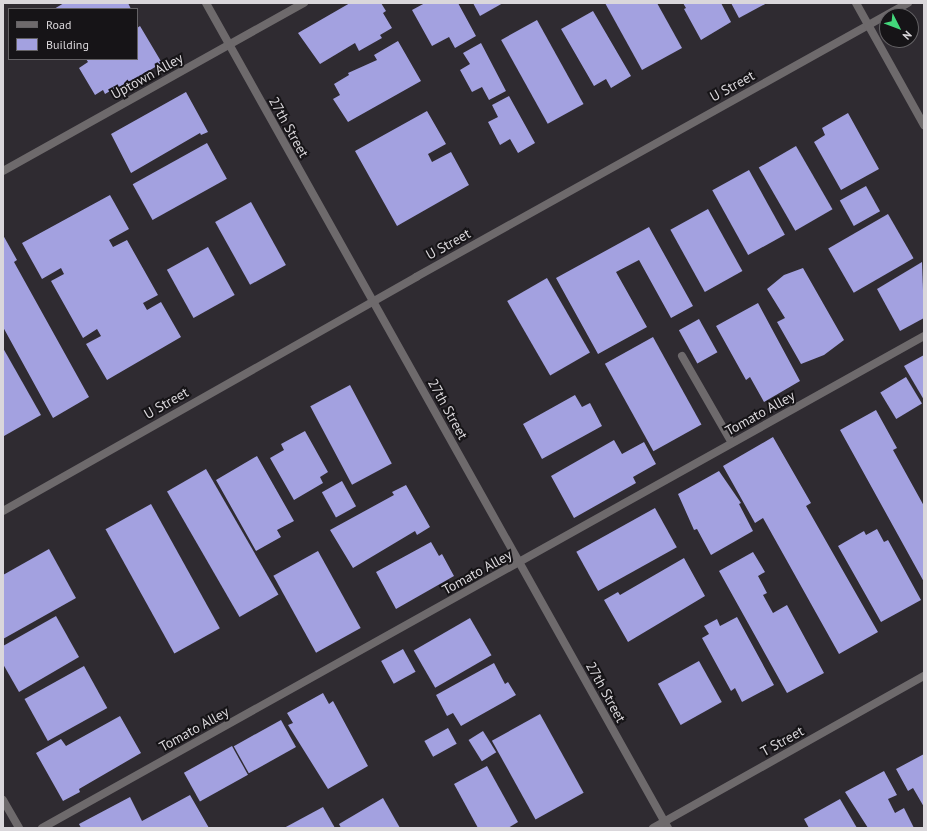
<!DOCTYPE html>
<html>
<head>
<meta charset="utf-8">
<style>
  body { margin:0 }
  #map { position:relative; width:927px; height:831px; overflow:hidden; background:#2f2b31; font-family:"PT Sans",sans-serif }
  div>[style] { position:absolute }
  .building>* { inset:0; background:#a3a1e0; transform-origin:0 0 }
  .service>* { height:8px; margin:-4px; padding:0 4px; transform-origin:4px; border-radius:4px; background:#6e6a6c }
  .minor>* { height:8px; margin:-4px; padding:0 4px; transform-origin:4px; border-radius:4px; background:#6e6a6c }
  .tertiary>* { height:8px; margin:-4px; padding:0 4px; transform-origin:4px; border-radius:4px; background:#6e6a6c }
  span { translate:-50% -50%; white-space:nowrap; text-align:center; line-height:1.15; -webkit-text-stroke:4px #161417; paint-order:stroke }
  .street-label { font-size:14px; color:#dad7db }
  .frame { position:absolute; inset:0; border:4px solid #dad7db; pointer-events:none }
  .legend { position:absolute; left:8px; top:8px; width:130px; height:52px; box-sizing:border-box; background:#161417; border:1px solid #646265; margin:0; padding:5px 7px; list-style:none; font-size:12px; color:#dad7db }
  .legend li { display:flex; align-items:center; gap:8px; height:20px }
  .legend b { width:20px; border:1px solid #646265 }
  .north { position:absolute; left:879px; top:8px; width:40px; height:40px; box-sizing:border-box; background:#161417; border:1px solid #646265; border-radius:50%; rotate:132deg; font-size:11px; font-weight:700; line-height:16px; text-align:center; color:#dad7db }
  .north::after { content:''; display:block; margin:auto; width:14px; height:18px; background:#43d77b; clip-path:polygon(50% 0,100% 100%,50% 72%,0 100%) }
</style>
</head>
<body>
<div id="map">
  <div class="building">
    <div style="clip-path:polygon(64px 3px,128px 3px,131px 9px,54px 9px)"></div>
    <div style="clip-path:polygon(350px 3px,381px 3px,386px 11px,383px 13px,392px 28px,380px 35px,382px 38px,359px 51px,355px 43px,320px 64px,298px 33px)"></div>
    <div style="clip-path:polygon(425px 3px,458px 3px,476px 36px,455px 48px,449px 37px,432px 46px,412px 10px)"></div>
    <div style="clip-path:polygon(473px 3px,503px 3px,480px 16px)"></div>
    <div style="clip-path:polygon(605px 3px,657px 3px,682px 48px,642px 70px)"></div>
    <div style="clip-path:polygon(683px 3px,721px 3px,731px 22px,701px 40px,684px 9px,686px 8px)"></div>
    <div style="clip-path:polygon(731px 3px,767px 3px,739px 18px)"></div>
    <div style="clip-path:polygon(593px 11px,631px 76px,611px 88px,606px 79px,594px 86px,561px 29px)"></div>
    <div style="left:537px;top:20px;width:96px;height:41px;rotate:61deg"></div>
    <div style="clip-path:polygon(140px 26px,162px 63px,118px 89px,117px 87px,105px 94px,103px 90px,95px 95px,79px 68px,88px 62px,86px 59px,137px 59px,137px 28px)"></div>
    <div style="clip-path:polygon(398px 41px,421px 81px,348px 122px,333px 99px,340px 95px,334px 84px,349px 75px,348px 73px,377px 60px,374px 55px)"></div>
    <div style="clip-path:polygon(481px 43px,506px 91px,489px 100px,482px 87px,472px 92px,460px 70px,470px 64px,463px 53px)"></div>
    <div style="clip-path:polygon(186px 92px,208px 132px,201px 135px,200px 133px,131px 173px,111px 134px)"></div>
    <div style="clip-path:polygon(509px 96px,535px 143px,518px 153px,510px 139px,500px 145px,488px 122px,498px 117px,492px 105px)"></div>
    <div style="clip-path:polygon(427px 111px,446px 144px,428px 154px,432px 162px,451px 152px,469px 185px,397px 226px,355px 151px)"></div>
    <div style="clip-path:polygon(848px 113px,879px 169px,841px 190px,814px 142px,825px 135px,822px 128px)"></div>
    <div style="left:207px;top:143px;width:41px;height:85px;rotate:61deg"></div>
    <div style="left:796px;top:146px;width:73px;height:43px;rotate:60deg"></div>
    <div style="left:749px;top:170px;width:74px;height:42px;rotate:61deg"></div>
    <div style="left:866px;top:186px;width:29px;height:30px;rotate:61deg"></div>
    <div style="clip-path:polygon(110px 195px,129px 229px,109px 240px,113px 247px,127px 240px,158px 295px,143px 303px,147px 310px,161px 302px,181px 337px,107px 380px,86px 344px,101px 336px,97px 329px,83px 338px,51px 281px,64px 274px,61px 268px,42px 279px,22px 243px)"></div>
    <div style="left:251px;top:202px;width:72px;height:41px;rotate:61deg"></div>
    <div style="left:708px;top:209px;width:71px;height:43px;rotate:61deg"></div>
    <div style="left:888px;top:214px;width:51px;height:69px;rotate:60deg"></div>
    <div style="clip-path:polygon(649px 227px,693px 306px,671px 318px,639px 260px,616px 272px,647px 327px,598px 354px,556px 278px)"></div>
    <div style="clip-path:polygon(3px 235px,17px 260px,14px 262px,89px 397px,53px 418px,3px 327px)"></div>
    <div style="left:208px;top:247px;width:55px;height:47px;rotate:61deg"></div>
    <div style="clip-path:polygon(922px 262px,924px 318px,900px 331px,877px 289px)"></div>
    <div style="clip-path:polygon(803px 268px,844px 340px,824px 355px,801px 364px,777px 322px,785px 318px,767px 289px,784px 275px)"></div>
    <div style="left:547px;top:278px;width:86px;height:46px;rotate:60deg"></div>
    <div style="clip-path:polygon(758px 303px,800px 381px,764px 402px,750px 377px,746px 380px,716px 326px)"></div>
    <div style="left:699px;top:319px;width:38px;height:23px;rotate:61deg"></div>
    <div style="left:653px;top:337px;width:100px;height:55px;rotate:61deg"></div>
    <div style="clip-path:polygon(3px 348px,41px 415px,4px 436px,3px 434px)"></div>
    <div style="clip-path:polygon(924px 355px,924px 400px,904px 366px)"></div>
    <div style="left:906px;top:377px;width:31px;height:30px;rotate:59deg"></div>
    <div style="left:350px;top:385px;width:89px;height:45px;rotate:62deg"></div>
    <div style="clip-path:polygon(575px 395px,582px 407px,590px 403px,602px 426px,542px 459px,523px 424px)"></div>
    <div style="clip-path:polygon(876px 410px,897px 448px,893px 450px,924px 506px,924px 582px,840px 430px)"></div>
    <div style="clip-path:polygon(305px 431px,328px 472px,320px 477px,323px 483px,294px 500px,270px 458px,284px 450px,281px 444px)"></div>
    <div style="clip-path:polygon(773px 437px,811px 503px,806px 506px,878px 632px,839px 654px,763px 518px,755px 523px,723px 466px)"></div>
    <div style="clip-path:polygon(614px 440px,622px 454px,644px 442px,656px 464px,633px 477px,636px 483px,574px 518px,551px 476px)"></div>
    <div style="clip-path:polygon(257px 456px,294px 521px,277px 530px,281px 537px,256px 551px,216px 480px)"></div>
    <div style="left:206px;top:469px;width:145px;height:45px;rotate:60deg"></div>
    <div style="clip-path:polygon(719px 471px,741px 503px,739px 504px,753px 531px,711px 555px,697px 529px,694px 530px,678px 494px)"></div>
    <div style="left:342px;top:481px;width:29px;height:23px;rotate:61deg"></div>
    <div style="clip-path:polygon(406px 485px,430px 527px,417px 535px,415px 531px,353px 568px,330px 530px,394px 495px,392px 492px)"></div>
    <div style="left:151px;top:504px;width:142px;height:52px;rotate:61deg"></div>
    <div style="left:655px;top:508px;width:45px;height:90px;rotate:61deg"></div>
    <div style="clip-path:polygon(877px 529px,884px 542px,888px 540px,921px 600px,881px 622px,838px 546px,864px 531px,866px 535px)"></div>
    <div style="clip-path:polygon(431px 542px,439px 556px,442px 554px,454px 576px,396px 609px,376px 572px)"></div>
    <div style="clip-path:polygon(49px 549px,76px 598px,3px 639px,3px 575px)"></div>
    <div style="left:318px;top:551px;width:88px;height:51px;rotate:61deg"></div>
    <div style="clip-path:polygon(753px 552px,765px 572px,758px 576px,767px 593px,763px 595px,773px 613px,787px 605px,824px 673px,787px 693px,719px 571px)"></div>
    <div style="clip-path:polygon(684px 558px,705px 596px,628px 642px,604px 600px,618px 592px,620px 595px)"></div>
    <div style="clip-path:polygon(56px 616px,79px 657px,19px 692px,3px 664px,3px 646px)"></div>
    <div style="clip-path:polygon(737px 617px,774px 685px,742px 702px,735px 688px,731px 691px,702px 638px,709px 634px,704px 626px,717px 619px,720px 626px)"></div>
    <div style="left:470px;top:618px;width:43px;height:65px;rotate:60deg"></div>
    <div style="left:403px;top:649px;width:26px;height:25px;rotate:61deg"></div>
    <div style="left:699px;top:661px;width:47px;height:47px;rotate:61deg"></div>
    <div style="clip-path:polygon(494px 663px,505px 684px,508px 682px,516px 695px,461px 726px,453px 713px,447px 716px,436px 695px)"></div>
    <div style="left:84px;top:666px;width:48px;height:68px;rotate:61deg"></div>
    <div style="clip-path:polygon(323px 693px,329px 704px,333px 701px,368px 766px,328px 789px,288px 725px,293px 723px,287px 713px)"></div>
    <div style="left:540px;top:714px;width:90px;height:55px;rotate:61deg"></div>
    <div style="clip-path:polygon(120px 716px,141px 753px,79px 789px,80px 792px,63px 801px,36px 753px,61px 739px,66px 746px)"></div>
    <div style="left:281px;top:720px;width:31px;height:54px;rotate:61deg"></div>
    <div style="left:448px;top:728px;width:18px;height:27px;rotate:61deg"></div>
    <div style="left:483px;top:731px;width:25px;height:17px;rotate:58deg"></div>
    <div style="left:232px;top:746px;width:33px;height:55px;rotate:61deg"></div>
    <div style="clip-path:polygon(924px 754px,924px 807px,913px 788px,908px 791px,896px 769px)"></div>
    <div style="clip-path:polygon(487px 766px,518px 822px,508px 828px,478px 828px,454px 784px)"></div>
    <div style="clip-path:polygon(884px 771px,897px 795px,888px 799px,895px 813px,904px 808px,914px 828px,868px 828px,845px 792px)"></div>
    <div style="clip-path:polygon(190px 795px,209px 828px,81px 828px,79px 824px,130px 797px,142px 821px)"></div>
    <div style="clip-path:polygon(383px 798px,400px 828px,341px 828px,339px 824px)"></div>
    <div style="clip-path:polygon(840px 799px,857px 828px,809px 828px,804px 819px)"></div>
    <div style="clip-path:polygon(323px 807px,335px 828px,284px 828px)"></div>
  </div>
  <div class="service">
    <div style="left:3px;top:171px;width:345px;rotate:-29.2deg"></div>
    <div style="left:682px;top:356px;width:100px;rotate:60.1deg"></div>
    <div style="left:42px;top:828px;width:1010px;rotate:-29.15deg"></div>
  </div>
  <div class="minor">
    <div style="left:206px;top:3px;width:946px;rotate:60.75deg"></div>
    <div style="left:3px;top:511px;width:475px;rotate:-29.5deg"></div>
    <div style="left:416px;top:277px;width:563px;rotate:-29.11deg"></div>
    <div style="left:3px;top:800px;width:32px;rotate:60deg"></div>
  </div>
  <div class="tertiary">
    <div style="left:856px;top:3px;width:140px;rotate:60.9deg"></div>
    <div style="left:653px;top:828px;width:311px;rotate:-29.3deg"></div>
  </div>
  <div class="street-label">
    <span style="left:147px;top:76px;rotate:-29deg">Uptown Alley</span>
    <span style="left:732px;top:86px;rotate:-29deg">U Street</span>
    <span style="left:289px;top:127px;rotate:61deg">27th Street</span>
    <span style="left:448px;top:244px;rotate:-29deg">U Street</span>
    <span style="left:166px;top:403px;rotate:-30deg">U Street</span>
    <span style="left:448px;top:409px;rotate:61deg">27th Street</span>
    <span style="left:760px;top:413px;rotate:-29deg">Tomato Alley</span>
    <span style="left:477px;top:572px;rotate:-29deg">Tomato Alley</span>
    <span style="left:606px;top:692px;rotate:61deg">27th Street</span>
    <span style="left:194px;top:729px;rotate:-29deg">Tomato Alley</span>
    <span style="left:782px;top:741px;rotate:-29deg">T Street</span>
  </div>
  <div class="frame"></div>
  <ul class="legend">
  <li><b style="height:5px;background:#6e6a6c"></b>Road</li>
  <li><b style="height:11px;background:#a3a1e0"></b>Building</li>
  </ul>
  <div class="north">N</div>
</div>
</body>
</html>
